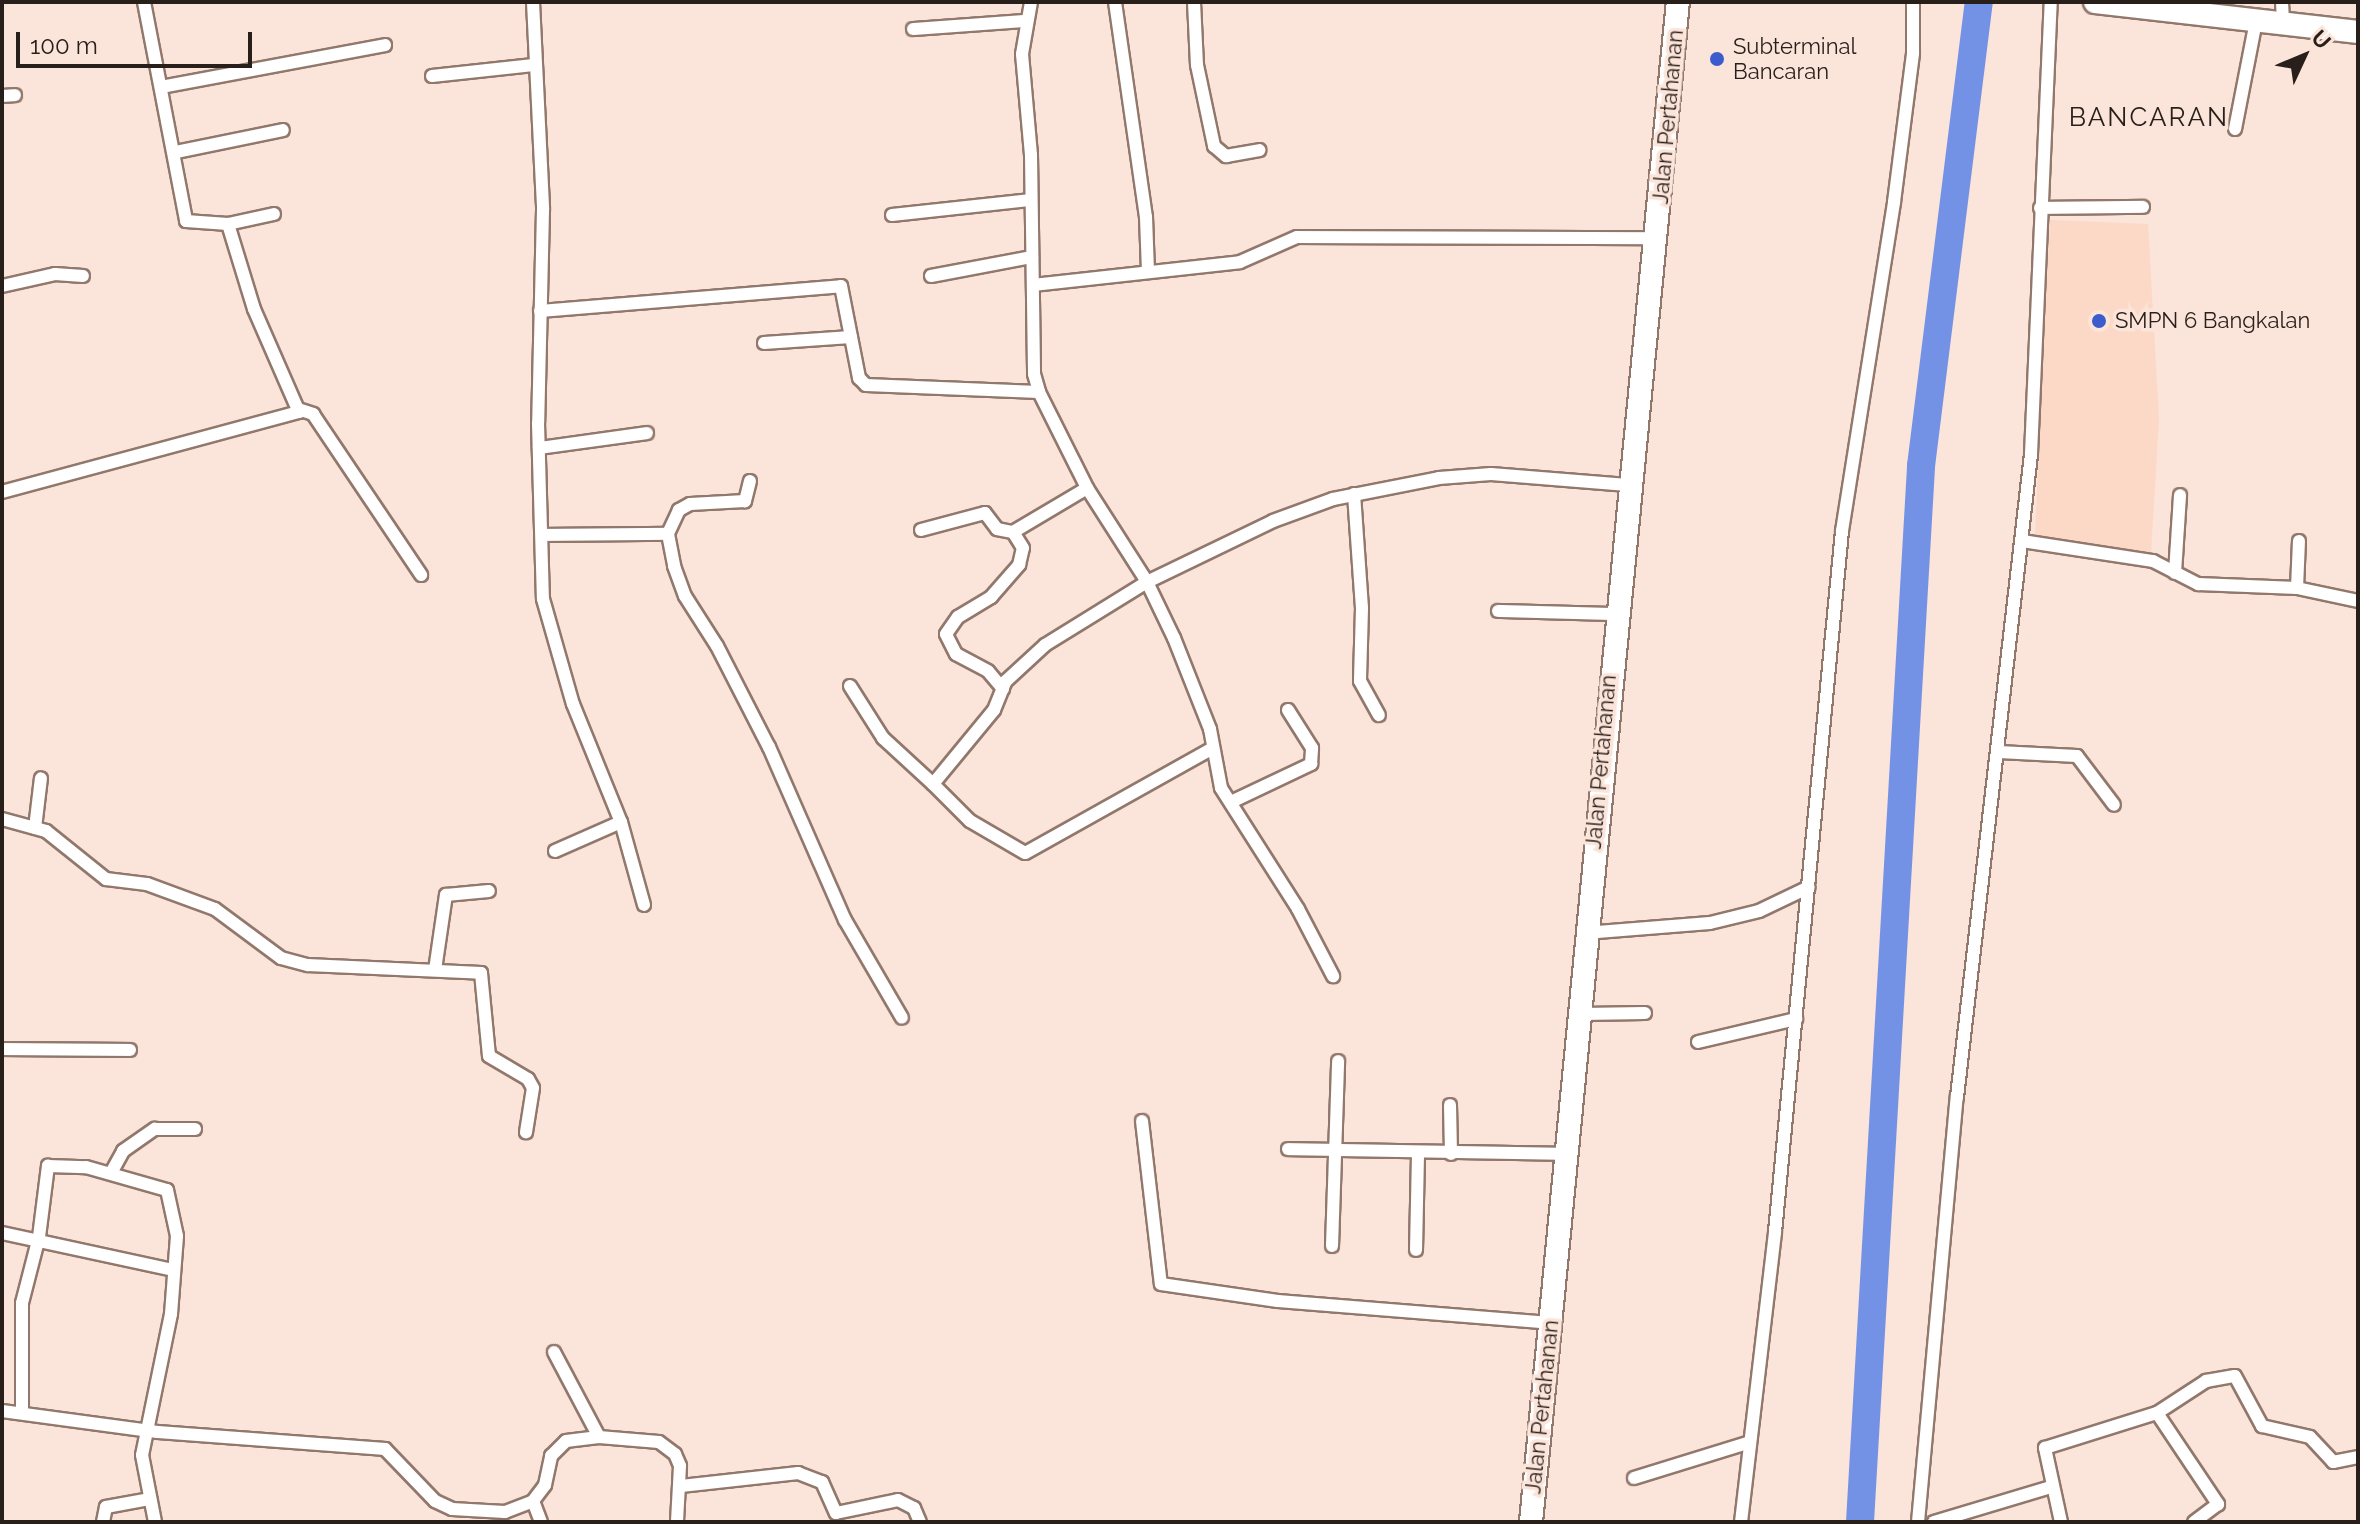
<!DOCTYPE html>
<html>
<head>
<meta charset="utf-8">
<style>
  body { margin:0 }
  #map { position:relative; width:2360px; height:1524px; overflow:hidden; background:#fbe4d9; font-family:Raleway,sans-serif }
  div>[style] { position:absolute }
  .built>* { inset:0; background:#fcd8c6 }
  .river>* { height:28px; margin:-14px; padding:0 14px; transform-origin:14px; border-radius:14px; background:#7492e5 }
  .roads { filter:drop-shadow(2px 0 #92786c) drop-shadow(-2px 0 #92786c) drop-shadow(0 2px #92786c) drop-shadow(0 -2px #92786c) }
  .minor>* { height:12px; margin:-6px; padding:0 6px; transform-origin:6px; border-radius:6px; background:#fff }
  .trunk>* { height:22px; margin:-11px; padding:0 11px; transform-origin:11px; border-radius:11px; background:#fff }
  .dots>* { width:22px; height:22px; translate:-50% -50%; box-sizing:border-box; border:4px solid #fbe4d9; border-radius:50% }
  span { translate:-50% -50%; white-space:nowrap; text-align:center; line-height:1.15; -webkit-text-stroke:7px #fbe4d9; paint-order:stroke }
  .poi-label { font-size:22px; color:#291f1a }
  .left { translate:0 -50%; text-align:left }
  .street-label { font-size:22px; color:#291f1a }
  .quarter-label { font-size:26px; color:#291f1a; letter-spacing:2px }
  .frame { position:absolute; inset:0; border:4px solid #291f1a; pointer-events:none }
  .north { position:absolute; left:2264px; top:16px; width:80px; height:80px; -webkit-text-stroke:6px #fbe4d9; paint-order:stroke; rotate:46deg; font-size:22px; font-weight:700; line-height:32px; text-align:center; color:#291f1a }
  .north::after { content:''; display:block; margin:auto; width:28px; height:36px; background:#291f1a; clip-path:polygon(50% 0,100% 100%,50% 72%,0 100%) }
  .scale { position:absolute; left:16px; top:32px; width:236px; height:36px; box-sizing:border-box; border:4px solid #291f1a; border-top:0; padding-left:10px; font-size:24px; line-height:28px; white-space:nowrap; color:#291f1a; -webkit-text-stroke:6px #fbe4d9; paint-order:stroke }
</style>
</head>
<body>
<div id="map">
  <div class="built">
    <div style="clip-path:polygon(2050px 220px,2148px 224px,2159px 419px,2151px 553px,2035px 535px)"></div>
  </div>
  <div class="river">
    <div style="left:1860px;top:1522px;width:1058px;rotate:-86.69deg"></div>
    <div style="left:1921px;top:466px;width:468px;rotate:-82.9deg"></div>
  </div>
  <div class="roads">
    <div class="minor">
      <div style="left:144px;top:2px;width:223px;rotate:79.1deg"></div>
      <div style="left:186px;top:221px;width:42px;rotate:4.1deg"></div>
      <div style="left:228px;top:224px;width:47px;rotate:-12.3deg"></div>
      <div style="left:533px;top:2px;width:208px;rotate:87.2deg"></div>
      <div style="left:543px;top:210px;width:213px;rotate:91.3deg"></div>
      <div style="left:538px;top:423px;width:176px;rotate:88.4deg"></div>
      <div style="left:543px;top:599px;width:109px;rotate:74.1deg"></div>
      <div style="left:573px;top:704px;width:127px;rotate:67.9deg"></div>
      <div style="left:621px;top:822px;width:86px;rotate:74.5deg"></div>
      <div style="left:1031px;top:2px;width:53px;rotate:99.8deg"></div>
      <div style="left:1022px;top:54px;width:101px;rotate:84.9deg"></div>
      <div style="left:1031px;top:155px;width:219px;rotate:89.2deg"></div>
      <div style="left:1034px;top:374px;width:19px;rotate:74deg"></div>
      <div style="left:1039px;top:392px;width:107px;rotate:63.4deg"></div>
      <div style="left:1087px;top:488px;width:112px;rotate:57.4deg"></div>
      <div style="left:1147px;top:582px;width:62px;rotate:64.3deg"></div>
      <div style="left:1174px;top:638px;width:98px;rotate:68.4deg"></div>
      <div style="left:1210px;top:729px;width:60px;rotate:79.4deg"></div>
      <div style="left:1221px;top:788px;width:143px;rotate:57.5deg"></div>
      <div style="left:1298px;top:909px;width:76px;rotate:62.4deg"></div>
      <div style="left:1115px;top:2px;width:217px;rotate:81.8deg"></div>
      <div style="left:1146px;top:217px;width:54px;rotate:87.9deg"></div>
      <div style="left:1194px;top:2px;width:63px;rotate:87.3deg"></div>
      <div style="left:1197px;top:65px;width:83px;rotate:78.1deg"></div>
      <div style="left:1214px;top:146px;width:16px;rotate:40deg"></div>
      <div style="left:1226px;top:156px;width:34px;rotate:-10deg"></div>
      <div style="left:2282px;top:2px;width:22px;rotate:87deg"></div>
      <div style="left:913px;top:29px;width:112px;rotate:-4.1deg"></div>
      <div style="left:432px;top:76px;width:102px;rotate:-6.2deg"></div>
      <div style="left:161px;top:87px;width:228px;rotate:-10.6deg"></div>
      <div style="left:2px;top:96px;width:13px;rotate:-4deg"></div>
      <div style="left:2235px;top:129px;width:110px;rotate:-79deg"></div>
      <div style="left:176px;top:152px;width:109px;rotate:-11.6deg"></div>
      <div style="left:2040px;top:208px;width:103px;rotate:-0.6deg"></div>
      <div style="left:892px;top:215px;width:140px;rotate:-6.2deg"></div>
      <div style="left:931px;top:276px;width:103px;rotate:-10.7deg"></div>
      <div style="left:1033px;top:285px;width:208px;rotate:-6.3deg"></div>
      <div style="left:1240px;top:262px;width:62px;rotate:-23.7deg"></div>
      <div style="left:1297px;top:237px;width:360px;rotate:0.2deg"></div>
      <div style="left:2px;top:286px;width:54px;rotate:-12.8deg"></div>
      <div style="left:55px;top:274px;width:28px;rotate:4deg"></div>
      <div style="left:540px;top:311px;width:302px;rotate:-4.7deg"></div>
      <div style="left:841px;top:286px;width:94px;rotate:78.9deg"></div>
      <div style="left:859px;top:378px;width:10px;rotate:45deg"></div>
      <div style="left:866px;top:385px;width:173px;rotate:2.3deg"></div>
      <div style="left:764px;top:343px;width:87px;rotate:-3.9deg"></div>
      <div style="left:301px;top:410px;width:13px;rotate:18deg"></div>
      <div style="left:313px;top:414px;width:194px;rotate:56.1deg"></div>
      <div style="left:539px;top:448px;width:109px;rotate:-7.9deg"></div>
      <div style="left:750px;top:481px;width:21px;rotate:104deg"></div>
      <div style="left:745px;top:501px;width:55px;rotate:176.9deg"></div>
      <div style="left:690px;top:504px;width:13px;rotate:151deg"></div>
      <div style="left:679px;top:510px;width:26px;rotate:115deg"></div>
      <div style="left:668px;top:534px;width:33px;rotate:79deg"></div>
      <div style="left:674px;top:566px;width:32px;rotate:70deg"></div>
      <div style="left:685px;top:596px;width:59px;rotate:57.4deg"></div>
      <div style="left:717px;top:646px;width:114px;rotate:62.8deg"></div>
      <div style="left:769px;top:747px;width:189px;rotate:66.3deg"></div>
      <div style="left:845px;top:920px;width:113px;rotate:59.8deg"></div>
      <div style="left:2px;top:492px;width:308px;rotate:-15.1deg"></div>
      <div style="left:299px;top:412px;width:112px;rotate:-113.6deg"></div>
      <div style="left:254px;top:309px;width:89px;rotate:-107deg"></div>
      <div style="left:1354px;top:494px;width:114px;rotate:86deg"></div>
      <div style="left:1362px;top:608px;width:73px;rotate:91.6deg"></div>
      <div style="left:1360px;top:681px;width:39px;rotate:61deg"></div>
      <div style="left:921px;top:530px;width:66px;rotate:-14.9deg"></div>
      <div style="left:985px;top:513px;width:20px;rotate:53deg"></div>
      <div style="left:997px;top:529px;width:16px;rotate:11deg"></div>
      <div style="left:1013px;top:532px;width:86px;rotate:-30.7deg"></div>
      <div style="left:543px;top:535px;width:125px;rotate:-0.5deg"></div>
      <div style="left:2022px;top:541px;width:133px;rotate:8.7deg"></div>
      <div style="left:2153px;top:561px;width:51px;rotate:27.1deg"></div>
      <div style="left:2198px;top:584px;width:99px;rotate:2.3deg"></div>
      <div style="left:2297px;top:588px;width:47px;rotate:-87.6deg"></div>
      <div style="left:2175px;top:573px;width:78px;rotate:-86.3deg"></div>
      <div style="left:2297px;top:588px;width:62px;rotate:12deg"></div>
      <div style="left:1498px;top:611px;width:117px;rotate:1.5deg"></div>
      <div style="left:850px;top:686px;width:62px;rotate:57.6deg"></div>
      <div style="left:883px;top:738px;width:68px;rotate:42.6deg"></div>
      <div style="left:1003px;top:689px;width:23px;rotate:-130deg"></div>
      <div style="left:988px;top:671px;width:36px;rotate:-152deg"></div>
      <div style="left:956px;top:654px;width:22px;rotate:-117deg"></div>
      <div style="left:946px;top:634px;width:21px;rotate:-55deg"></div>
      <div style="left:958px;top:617px;width:39px;rotate:-31deg"></div>
      <div style="left:991px;top:597px;width:43px;rotate:-48.8deg"></div>
      <div style="left:1019px;top:565px;width:17px;rotate:-77deg"></div>
      <div style="left:1023px;top:548px;width:19px;rotate:-122deg"></div>
      <div style="left:1213px;top:748px;width:215px;rotate:150.8deg"></div>
      <div style="left:1025px;top:853px;width:64px;rotate:-149.8deg"></div>
      <div style="left:970px;top:821px;width:52px;rotate:-135deg"></div>
      <div style="left:933px;top:784px;width:96px;rotate:-50.5deg"></div>
      <div style="left:994px;top:710px;width:31px;rotate:-68deg"></div>
      <div style="left:1006px;top:681px;width:53px;rotate:-42.7deg"></div>
      <div style="left:1045px;top:645px;width:120px;rotate:-31.7deg"></div>
      <div style="left:1147px;top:582px;width:140px;rotate:-25.8deg"></div>
      <div style="left:1273px;top:521px;width:64px;rotate:-20.1deg"></div>
      <div style="left:1333px;top:499px;width:108px;rotate:-11.2deg"></div>
      <div style="left:1439px;top:478px;width:52px;rotate:-4.4deg"></div>
      <div style="left:1491px;top:474px;width:137px;rotate:4.6deg"></div>
      <div style="left:1999px;top:752px;width:78px;rotate:2.9deg"></div>
      <div style="left:2077px;top:756px;width:61px;rotate:52.9deg"></div>
      <div style="left:1231px;top:802px;width:89px;rotate:-25.4deg"></div>
      <div style="left:1311px;top:764px;width:16px;rotate:-86deg"></div>
      <div style="left:1312px;top:748px;width:45px;rotate:-122.3deg"></div>
      <div style="left:2px;top:819px;width:46px;rotate:15.3deg"></div>
      <div style="left:46px;top:831px;width:77px;rotate:38.7deg"></div>
      <div style="left:106px;top:879px;width:41px;rotate:7deg"></div>
      <div style="left:147px;top:884px;width:72px;rotate:20.2deg"></div>
      <div style="left:215px;top:909px;width:82px;rotate:36.6deg"></div>
      <div style="left:281px;top:958px;width:28px;rotate:15deg"></div>
      <div style="left:308px;top:965px;width:173px;rotate:2.6deg"></div>
      <div style="left:481px;top:973px;width:83px;rotate:84.5deg"></div>
      <div style="left:489px;top:1056px;width:45px;rotate:30.5deg"></div>
      <div style="left:528px;top:1079px;width:10px;rotate:61deg"></div>
      <div style="left:533px;top:1088px;width:45px;rotate:99deg"></div>
      <div style="left:35px;top:828px;width:50px;rotate:-83.2deg"></div>
      <div style="left:555px;top:851px;width:72px;rotate:-23.7deg"></div>
      <div style="left:1585px;top:933px;width:125px;rotate:-4.6deg"></div>
      <div style="left:1710px;top:923px;width:50px;rotate:-13.8deg"></div>
      <div style="left:1759px;top:911px;width:55px;rotate:-25.6deg"></div>
      <div style="left:435px;top:970px;width:76px;rotate:-81.7deg"></div>
      <div style="left:446px;top:895px;width:43px;rotate:-5.3deg"></div>
      <div style="left:1582px;top:1014px;width:63px;rotate:-0.9deg"></div>
      <div style="left:1698px;top:1042px;width:101px;rotate:-13.2deg"></div>
      <div style="left:2px;top:1049px;width:128px;rotate:0.4deg"></div>
      <div style="left:1450px;top:1105px;width:49px;rotate:88.8deg"></div>
      <div style="left:1142px;top:1121px;width:164px;rotate:83.4deg"></div>
      <div style="left:1161px;top:1284px;width:118px;rotate:8.3deg"></div>
      <div style="left:1278px;top:1301px;width:273px;rotate:4.6deg"></div>
      <div style="left:1288px;top:1149px;width:279px;rotate:1deg"></div>
      <div style="left:111px;top:1173px;width:25px;rotate:-61deg"></div>
      <div style="left:123px;top:1151px;width:39px;rotate:-35deg"></div>
      <div style="left:155px;top:1129px;width:40px"></div>
      <div style="left:2px;top:1233px;width:175px;rotate:12.2deg"></div>
      <div style="left:1332px;top:1246px;width:185px;rotate:-88.1deg"></div>
      <div style="left:1416px;top:1250px;width:96px;rotate:-88.8deg"></div>
      <div style="left:554px;top:1352px;width:96px;rotate:62.1deg"></div>
      <div style="left:2px;top:1411px;width:157px;rotate:7.7deg"></div>
      <div style="left:158px;top:1432px;width:228px;rotate:4.3deg"></div>
      <div style="left:385px;top:1449px;width:72px;rotate:46.1deg"></div>
      <div style="left:435px;top:1501px;width:19px;rotate:25deg"></div>
      <div style="left:452px;top:1509px;width:53px;rotate:3.2deg"></div>
      <div style="left:505px;top:1512px;width:30px;rotate:-21deg"></div>
      <div style="left:533px;top:1501px;width:20px;rotate:-53deg"></div>
      <div style="left:545px;top:1485px;width:30px;rotate:-78deg"></div>
      <div style="left:551px;top:1456px;width:21px;rotate:-45deg"></div>
      <div style="left:566px;top:1441px;width:33px;rotate:-7deg"></div>
      <div style="left:599px;top:1437px;width:60px;rotate:4.8deg"></div>
      <div style="left:659px;top:1442px;width:20px;rotate:37deg"></div>
      <div style="left:675px;top:1454px;width:13px;rotate:67deg"></div>
      <div style="left:680px;top:1466px;width:56px;rotate:93.1deg"></div>
      <div style="left:22px;top:1413px;width:110px;rotate:-90deg"></div>
      <div style="left:22px;top:1303px;width:68px;rotate:-75.6deg"></div>
      <div style="left:39px;top:1237px;width:72px;rotate:-82.8deg"></div>
      <div style="left:48px;top:1166px;width:38px;rotate:2deg"></div>
      <div style="left:86px;top:1167px;width:84px;rotate:15.9deg"></div>
      <div style="left:167px;top:1190px;width:47px;rotate:77.7deg"></div>
      <div style="left:177px;top:1236px;width:78px;rotate:94.4deg"></div>
      <div style="left:171px;top:1314px;width:144px;rotate:101.6deg"></div>
      <div style="left:142px;top:1455px;width:68px;rotate:79deg"></div>
      <div style="left:2157px;top:1413px;width:59px;rotate:-33.1deg"></div>
      <div style="left:2206px;top:1381px;width:29px;rotate:-10deg"></div>
      <div style="left:2235px;top:1376px;width:57px;rotate:61.6deg"></div>
      <div style="left:2262px;top:1426px;width:49px;rotate:12.9deg"></div>
      <div style="left:2310px;top:1437px;width:34px;rotate:47deg"></div>
      <div style="left:2333px;top:1462px;width:25px;rotate:-11deg"></div>
      <div style="left:1634px;top:1478px;width:121px;rotate:-17.2deg"></div>
      <div style="left:681px;top:1486px;width:118px;rotate:-6.3deg"></div>
      <div style="left:798px;top:1473px;width:26px;rotate:21deg"></div>
      <div style="left:822px;top:1482px;width:34px;rotate:66deg"></div>
      <div style="left:836px;top:1513px;width:63px;rotate:-11.8deg"></div>
      <div style="left:898px;top:1500px;width:18px;rotate:27deg"></div>
      <div style="left:914px;top:1508px;width:15px;rotate:67deg"></div>
      <div style="left:533px;top:1501px;width:22px;rotate:69deg"></div>
      <div style="left:103px;top:1522px;width:15px;rotate:-79deg"></div>
      <div style="left:106px;top:1507px;width:45px;rotate:-10.3deg"></div>
      <div style="left:1741px;top:1522px;width:292px;rotate:-83.3deg"></div>
      <div style="left:1775px;top:1232px;width:704px;rotate:-84.54deg"></div>
      <div style="left:1842px;top:531px;width:333px;rotate:-81deg"></div>
      <div style="left:1894px;top:202px;width:150px;rotate:-82.7deg"></div>
      <div style="left:1913px;top:53px;width:51px;rotate:-90deg"></div>
      <div style="left:1918px;top:1522px;width:427px;rotate:-84.8deg"></div>
      <div style="left:1957px;top:1097px;width:647px;rotate:-83.43deg"></div>
      <div style="left:2031px;top:454px;width:452px;rotate:-87.5deg"></div>
      <div style="left:1934px;top:1522px;width:122px;rotate:-16.7deg"></div>
      <div style="left:2061px;top:1522px;width:76px;rotate:-102.2deg"></div>
      <div style="left:2045px;top:1448px;width:117px;rotate:-17.4deg"></div>
      <div style="left:2157px;top:1413px;width:110px;rotate:56.2deg"></div>
      <div style="left:2218px;top:1504px;width:30px;rotate:143deg"></div>
    </div>
    <div class="trunk">
      <div style="left:2095px;top:2px;width:265px;rotate:6.5deg"></div>
      <div style="left:1531px;top:1522px;width:1527px;rotate:-84.48deg"></div>
    </div>
  </div>
  <div class="dots">
    <div style="left:1717px;top:59px;background:#3c5bcd"></div>
    <div style="left:2099px;top:321px;background:#3c5bcd"></div>
  </div>
  <div class="poi-label">
    <span class="left" style="left:1733px;top:59px">Subterminal<br>Bancaran</span>
    <span class="left" style="left:2115px;top:321px">SMPN 6 Bangkalan</span>
  </div>
  <div class="street-label">
    <span style="left:1668px;top:117px;rotate:-85deg">Jalan Pertahanan</span>
    <span style="left:1601px;top:762px;rotate:-85deg">Jalan Pertahanan</span>
    <span style="left:1542px;top:1407px;rotate:-84deg">Jalan Pertahanan</span>
  </div>
  <div class="quarter-label">
    <span style="left:2149px;top:118px">BANCARAN</span>
  </div>
  <div class="frame"></div>
  <div class="north">U</div>
  <div class="scale">100 m</div>
</div>
</body>
</html>
